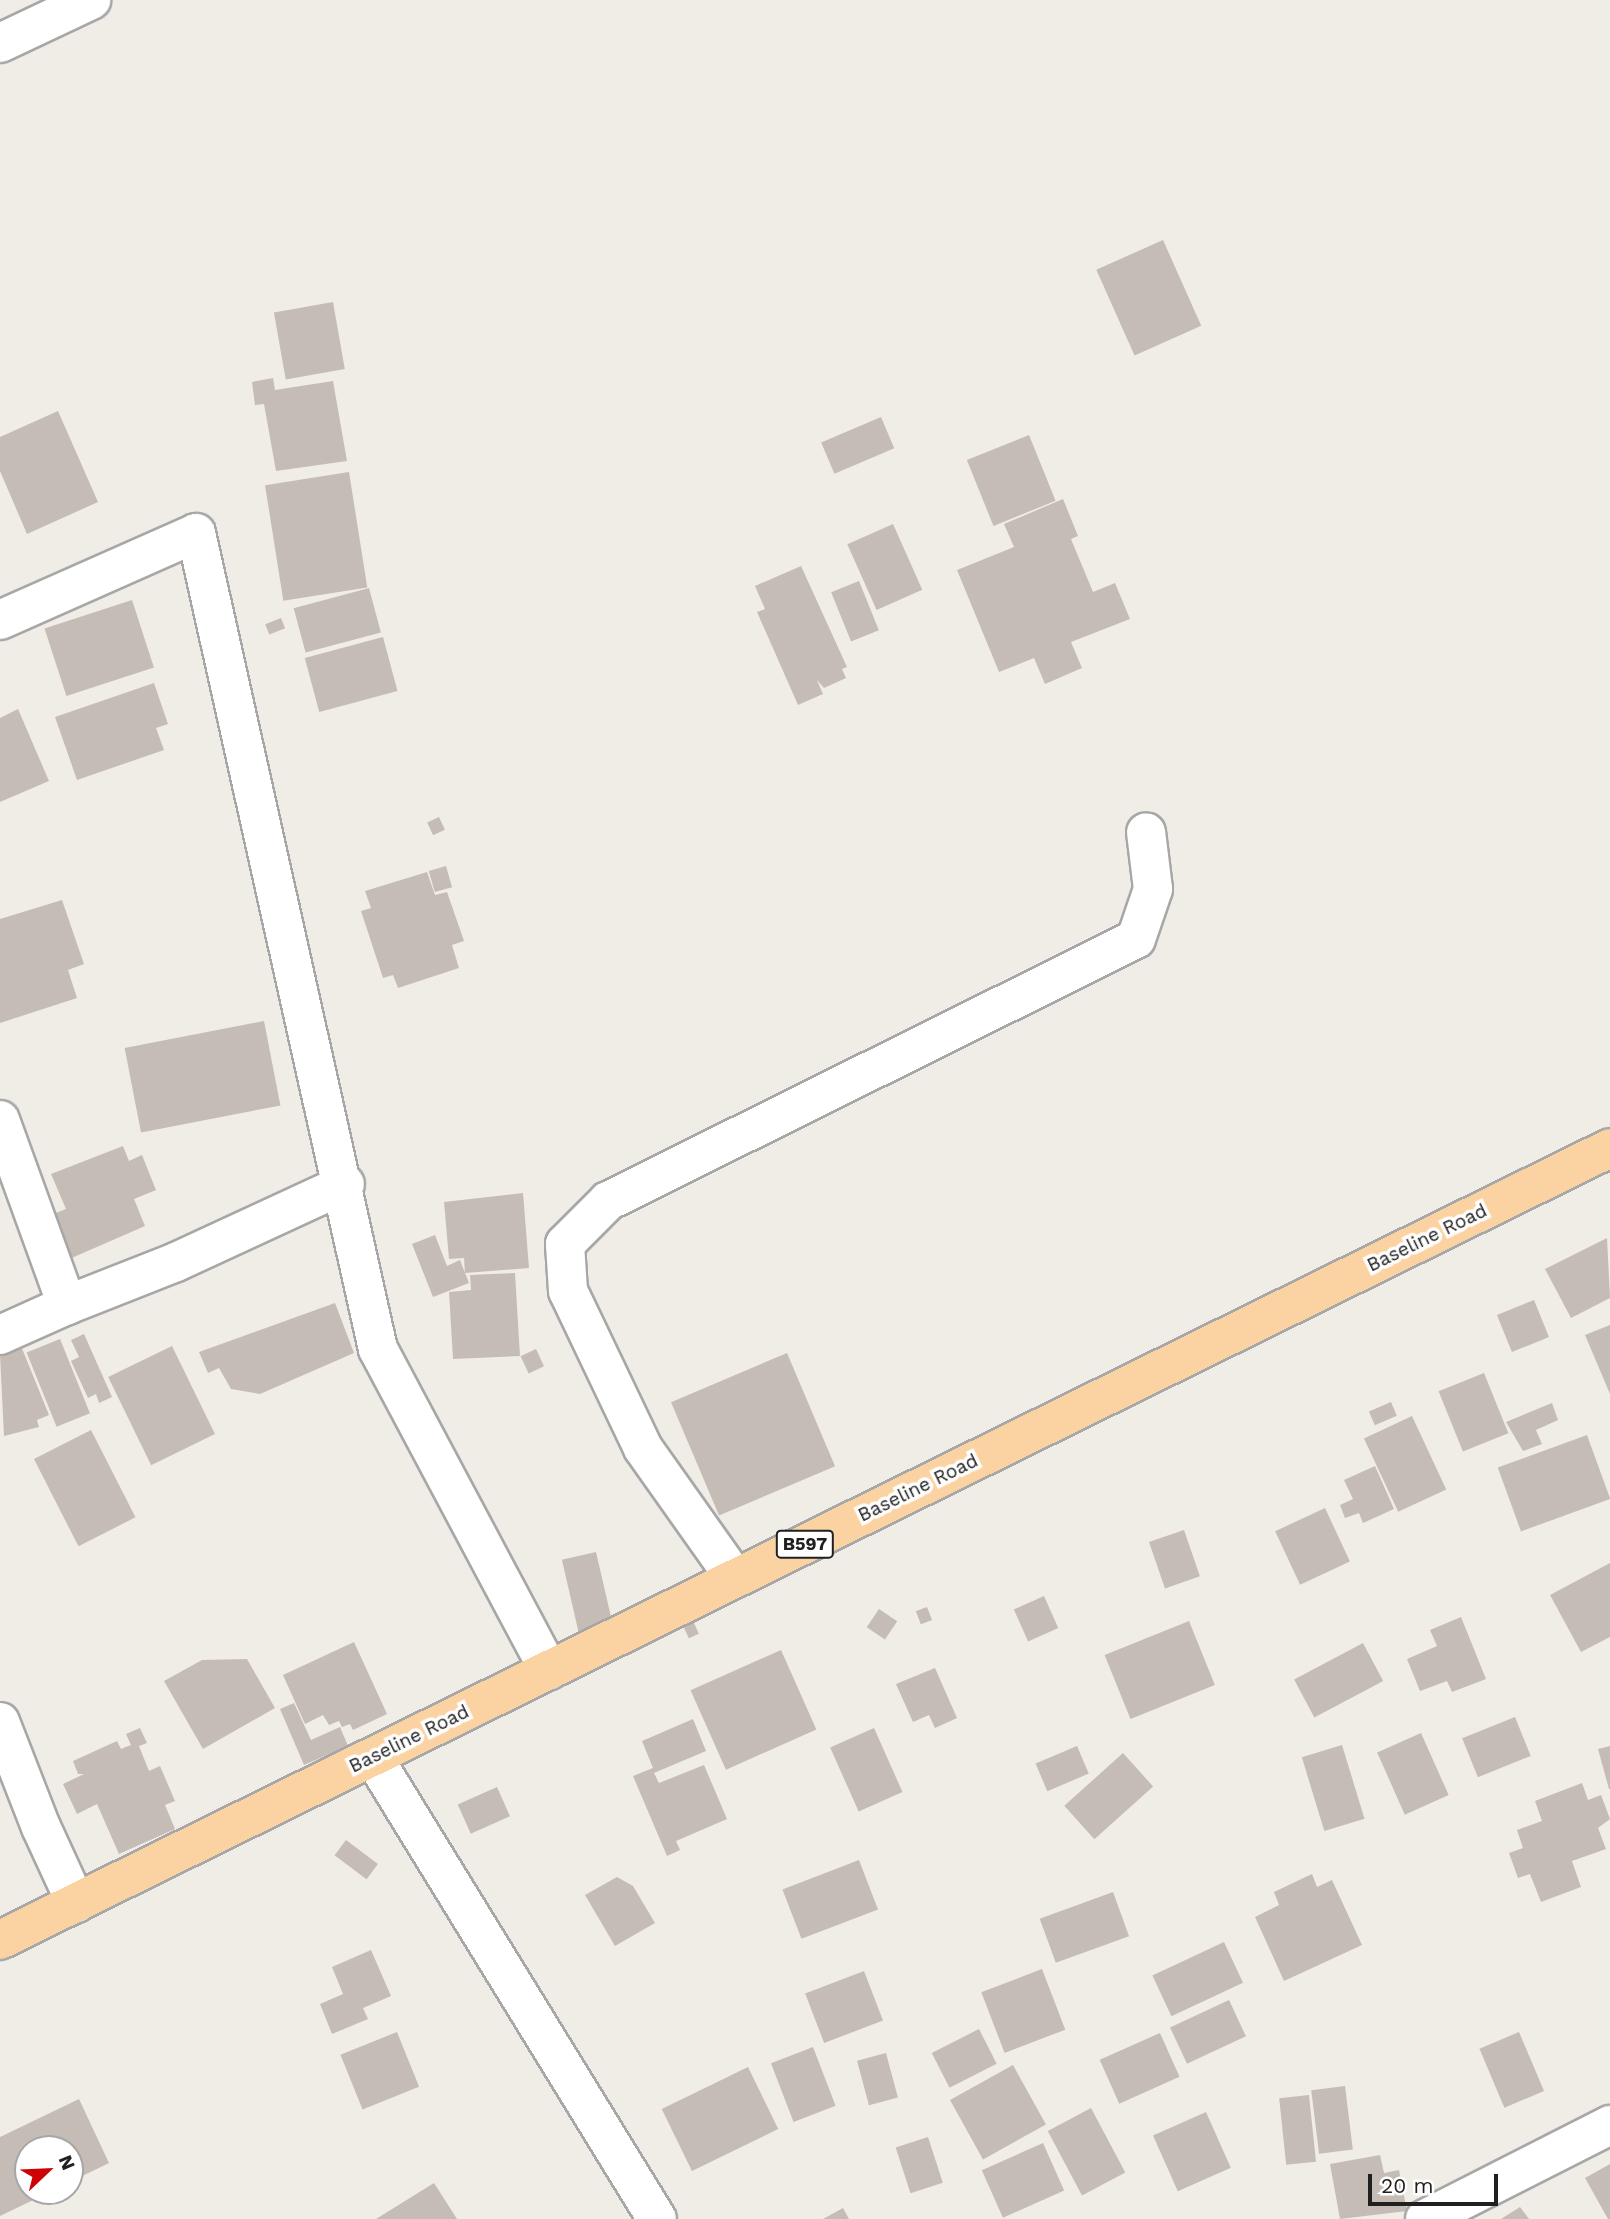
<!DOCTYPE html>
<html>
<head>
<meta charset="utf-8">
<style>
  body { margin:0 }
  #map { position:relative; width:1610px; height:2219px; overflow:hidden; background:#f0ede6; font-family:"Work Sans",sans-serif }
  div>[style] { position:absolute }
  .building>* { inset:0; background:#c5bcb6; transform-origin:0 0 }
  .roads { filter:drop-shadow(2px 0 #a7a7a7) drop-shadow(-2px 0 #a7a7a7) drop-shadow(0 2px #a7a7a7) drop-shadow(0 -2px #a7a7a7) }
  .minor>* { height:38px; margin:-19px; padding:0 19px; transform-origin:19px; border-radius:19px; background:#fff }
  .major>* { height:38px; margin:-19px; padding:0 19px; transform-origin:19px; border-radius:19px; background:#fbd2a1 }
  span { translate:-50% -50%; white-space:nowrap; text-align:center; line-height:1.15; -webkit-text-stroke:7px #fff; paint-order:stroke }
  .shield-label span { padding:2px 5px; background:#fff; border:2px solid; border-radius:5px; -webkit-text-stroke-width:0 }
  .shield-label { font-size:18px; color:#202020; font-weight:700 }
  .street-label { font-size:19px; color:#202020 }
  .north { position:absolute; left:14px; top:2135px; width:70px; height:70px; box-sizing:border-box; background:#fff; border:2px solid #a6a6a6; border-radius:50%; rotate:67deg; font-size:19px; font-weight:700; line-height:28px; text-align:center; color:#202020 }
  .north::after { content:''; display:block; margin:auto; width:24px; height:32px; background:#cd0206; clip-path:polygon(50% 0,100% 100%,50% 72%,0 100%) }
  .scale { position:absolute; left:1368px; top:2174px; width:130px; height:32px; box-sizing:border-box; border:4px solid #202020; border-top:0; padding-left:9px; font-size:21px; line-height:24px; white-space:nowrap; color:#202020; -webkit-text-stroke:5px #fff; paint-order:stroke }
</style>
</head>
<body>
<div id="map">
  <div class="building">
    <div style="left:1163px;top:240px;width:94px;height:73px;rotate:66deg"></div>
    <div style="left:333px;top:302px;width:68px;height:60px;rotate:80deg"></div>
    <div style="clip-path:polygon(273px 378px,275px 390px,333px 381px,347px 461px,276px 471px,264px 404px,255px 405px,252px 382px)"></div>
    <div style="clip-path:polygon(58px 411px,98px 502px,27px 534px,0 471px,0 437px)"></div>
    <div style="left:881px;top:417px;width:34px;height:65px;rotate:67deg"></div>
    <div style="left:1029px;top:435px;width:71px;height:67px;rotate:68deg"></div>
    <div style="left:349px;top:472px;width:117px;height:85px;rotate:81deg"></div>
    <div style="clip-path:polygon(1063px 499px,1078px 536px,1071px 539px,1093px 592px,1115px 583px,1130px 619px,1071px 642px,1082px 668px,1045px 684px,1034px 658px,999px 672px,957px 570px,1014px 547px,1004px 524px)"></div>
    <div style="left:893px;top:524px;width:72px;height:50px;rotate:66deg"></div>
    <div style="clip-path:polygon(801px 566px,847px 667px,842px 669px,846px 678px,824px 688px,817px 680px,823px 694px,798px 705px,757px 612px,765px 609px,755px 586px)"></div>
    <div style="left:859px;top:581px;width:53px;height:30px;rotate:68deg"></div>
    <div style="left:369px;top:588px;width:46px;height:78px;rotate:75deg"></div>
    <div style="left:132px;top:600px;width:71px;height:92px;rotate:72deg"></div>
    <div style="left:281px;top:618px;width:11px;height:17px;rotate:68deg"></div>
    <div style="left:383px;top:637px;width:56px;height:81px;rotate:75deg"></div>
    <div style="clip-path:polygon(154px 683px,168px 724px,156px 728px,164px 750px,77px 780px,55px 717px)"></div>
    <div style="clip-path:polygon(18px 709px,49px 781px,0 802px,0 718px)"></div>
    <div style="left:439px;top:817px;width:14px;height:13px;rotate:65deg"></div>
    <div style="left:446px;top:866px;width:22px;height:18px;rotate:74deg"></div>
    <div style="clip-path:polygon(427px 872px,435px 895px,447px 892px,464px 941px,452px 945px,459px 968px,398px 988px,393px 975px,383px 978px,361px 911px,371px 908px,365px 891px)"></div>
    <div style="clip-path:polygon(62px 900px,84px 964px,68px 970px,77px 998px,0 1023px,0 919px)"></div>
    <div style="left:264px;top:1021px;width:86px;height:142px;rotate:79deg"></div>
    <div style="clip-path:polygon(123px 1146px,129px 1161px,142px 1155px,156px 1190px,134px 1199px,145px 1226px,67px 1260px,48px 1216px,66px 1209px,51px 1174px)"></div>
    <div style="clip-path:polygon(523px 1193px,529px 1268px,465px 1273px,464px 1258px,449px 1259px,444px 1202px)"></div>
    <div style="clip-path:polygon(435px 1235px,447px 1266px,460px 1260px,469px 1283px,433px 1297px,412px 1244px)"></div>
    <div style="clip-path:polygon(1607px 1238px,1610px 1298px,1571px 1318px,1545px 1269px)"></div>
    <div style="clip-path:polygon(515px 1273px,520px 1356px,453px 1359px,449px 1292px,471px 1290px,470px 1275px)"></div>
    <div style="left:1534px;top:1300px;width:40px;height:40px;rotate:68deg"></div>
    <div style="clip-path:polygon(335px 1303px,354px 1353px,260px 1394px,231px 1389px,219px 1368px,208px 1373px,199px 1352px)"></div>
    <div style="clip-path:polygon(1610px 1325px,1610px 1394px,1585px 1335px)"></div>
    <div style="clip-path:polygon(84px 1334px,112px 1397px,99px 1403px,96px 1394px,88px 1398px,71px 1361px,79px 1357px,71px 1340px)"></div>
    <div style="left:60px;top:1339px;width:80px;height:36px;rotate:68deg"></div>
    <div style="clip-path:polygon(21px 1346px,49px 1415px,37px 1420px,39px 1427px,4px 1436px,0 1355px)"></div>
    <div style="left:172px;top:1346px;width:98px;height:71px;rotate:64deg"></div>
    <div style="left:536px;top:1349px;width:19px;height:17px;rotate:65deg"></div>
    <div style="left:787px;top:1353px;width:123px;height:126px;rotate:67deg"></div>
    <div style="left:1484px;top:1373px;width:65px;height:49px;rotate:68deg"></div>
    <div style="left:1391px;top:1402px;width:15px;height:24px;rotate:67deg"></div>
    <div style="clip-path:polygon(1552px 1403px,1558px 1420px,1536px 1430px,1542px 1444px,1523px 1451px,1506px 1422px)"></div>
    <div style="left:1412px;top:1416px;width:81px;height:53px;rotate:65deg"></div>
    <div style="left:91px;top:1430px;width:98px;height:64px;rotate:63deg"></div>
    <div style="left:1587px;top:1435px;width:68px;height:95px;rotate:70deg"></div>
    <div style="clip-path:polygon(1375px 1466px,1394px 1509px,1363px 1523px,1359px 1513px,1345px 1518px,1340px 1505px,1353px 1499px,1344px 1480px)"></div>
    <div style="left:1325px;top:1508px;width:59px;height:55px;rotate:65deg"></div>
    <div style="left:1184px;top:1530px;width:49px;height:37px;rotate:71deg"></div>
    <div style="left:596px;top:1552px;width:77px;height:35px;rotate:77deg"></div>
    <div style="clip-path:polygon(1610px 1563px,1610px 1637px,1581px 1652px,1550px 1595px)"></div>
    <div style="left:1044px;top:1596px;width:35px;height:33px;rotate:66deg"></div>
    <div style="left:927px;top:1607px;width:14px;height:12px;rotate:69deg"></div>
    <div style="left:879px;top:1609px;width:22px;height:22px;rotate:34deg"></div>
    <div style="clip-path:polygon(1461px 1617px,1486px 1679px,1452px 1692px,1447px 1681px,1420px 1691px,1407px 1659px,1437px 1646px,1430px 1630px)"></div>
    <div style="left:693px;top:1621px;width:14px;height:11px;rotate:65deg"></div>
    <div style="left:1189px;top:1621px;width:69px;height:91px;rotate:68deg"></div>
    <div style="clip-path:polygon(354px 1642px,387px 1714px,353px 1730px,350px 1724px,342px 1727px,339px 1721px,329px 1725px,323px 1715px,305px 1724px,283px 1675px)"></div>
    <div style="left:1363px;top:1643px;width:43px;height:78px;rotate:62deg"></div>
    <div style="left:781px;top:1650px;width:87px;height:99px;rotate:66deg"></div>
    <div style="clip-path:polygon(247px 1659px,275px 1708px,203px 1749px,164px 1681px,202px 1660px)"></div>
    <div style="clip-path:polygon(935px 1668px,957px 1718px,935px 1728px,929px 1715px,913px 1722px,896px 1684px)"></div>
    <div style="clip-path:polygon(294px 1703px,311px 1740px,340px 1727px,348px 1746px,304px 1765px,280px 1709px)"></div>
    <div style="left:1515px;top:1717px;width:42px;height:57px;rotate:68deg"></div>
    <div style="clip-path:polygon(693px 1719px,706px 1751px,654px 1773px,659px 1783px,704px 1765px,727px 1819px,676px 1841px,680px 1850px,667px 1856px,633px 1776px,653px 1768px,642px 1741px)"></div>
    <div style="clip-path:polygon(140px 1728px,147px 1743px,139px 1746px,149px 1771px,160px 1766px,175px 1801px,165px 1805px,175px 1829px,119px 1854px,97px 1804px,77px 1814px,63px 1784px,84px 1774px,78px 1774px,73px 1761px,117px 1741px,121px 1749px,131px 1745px,126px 1734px)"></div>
    <div style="left:874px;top:1728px;width:70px;height:48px;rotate:66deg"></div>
    <div style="left:1421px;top:1733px;width:68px;height:48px;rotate:66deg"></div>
    <div style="left:1342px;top:1745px;width:77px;height:42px;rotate:73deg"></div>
    <div style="left:1077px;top:1746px;width:30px;height:45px;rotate:67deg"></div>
    <div style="clip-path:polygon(1610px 1746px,1610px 1789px,1609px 1789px,1598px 1749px)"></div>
    <div style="left:1123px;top:1753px;width:45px;height:79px;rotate:48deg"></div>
    <div style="clip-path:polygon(1582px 1783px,1588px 1800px,1601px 1795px,1610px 1819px,1598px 1828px,1606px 1849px,1572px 1861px,1581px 1887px,1541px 1902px,1530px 1874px,1518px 1878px,1509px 1853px,1523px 1848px,1517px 1830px,1542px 1821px,1535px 1801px)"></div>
    <div style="left:497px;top:1787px;width:32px;height:43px;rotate:66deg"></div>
    <div style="left:346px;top:1840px;width:40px;height:19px;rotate:37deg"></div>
    <div style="left:859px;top:1860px;width:53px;height:82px;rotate:69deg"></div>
    <div style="clip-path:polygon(1312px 1874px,1317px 1887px,1332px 1880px,1362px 1945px,1284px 1981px,1255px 1917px,1279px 1905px,1274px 1892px)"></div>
    <div style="clip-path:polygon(617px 1877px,633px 1886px,655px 1923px,615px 1946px,585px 1895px)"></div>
    <div style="left:1113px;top:1892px;width:47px;height:78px;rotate:70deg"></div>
    <div style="left:1224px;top:1942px;width:45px;height:79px;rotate:65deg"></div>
    <div style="clip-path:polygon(371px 1950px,391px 1996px,363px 2008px,368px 2019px,332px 2034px,320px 2004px,343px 1994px,332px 1967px)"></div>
    <div style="left:1042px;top:1969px;width:65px;height:65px;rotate:69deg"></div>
    <div style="left:864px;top:1971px;width:53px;height:63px;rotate:69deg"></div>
    <div style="left:1229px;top:2000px;width:40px;height:65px;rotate:65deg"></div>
    <div style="left:979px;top:2029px;width:39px;height:53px;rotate:63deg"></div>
    <div style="left:397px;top:2032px;width:59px;height:61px;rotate:68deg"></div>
    <div style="left:1519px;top:2032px;width:64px;height:43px;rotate:67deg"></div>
    <div style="left:1160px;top:2033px;width:48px;height:66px;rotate:66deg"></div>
    <div style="left:813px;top:2047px;width:63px;height:45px;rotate:69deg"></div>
    <div style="left:886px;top:2053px;width:46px;height:30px;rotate:75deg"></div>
    <div style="left:1013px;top:2065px;width:68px;height:72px;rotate:61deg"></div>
    <div style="left:748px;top:2067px;width:69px;height:96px;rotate:64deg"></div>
    <div style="left:1345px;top:2086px;width:64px;height:34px;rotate:83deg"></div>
    <div style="left:1309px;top:2095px;width:67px;height:30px;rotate:84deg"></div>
    <div style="clip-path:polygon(79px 2099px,109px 2163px,70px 2182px,70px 2149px,28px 2149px,28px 2191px,52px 2191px,0 2216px,0 2137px)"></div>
    <div style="left:1091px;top:2108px;width:73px;height:49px;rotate:62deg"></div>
    <div style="left:1206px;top:2112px;width:61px;height:58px;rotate:66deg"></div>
    <div style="left:928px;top:2137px;width:48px;height:34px;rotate:72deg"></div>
    <div style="left:1043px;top:2143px;width:52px;height:67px;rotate:66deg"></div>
    <div style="clip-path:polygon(1380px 2155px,1384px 2173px,1399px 2170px,1407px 2211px,1340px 2219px,1330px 2164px)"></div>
    <div style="clip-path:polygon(1610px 2164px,1610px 2219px,1608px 2219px,1585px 2178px)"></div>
    <div style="clip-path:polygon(434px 2183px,457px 2219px,376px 2219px)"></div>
    <div style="clip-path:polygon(1520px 2207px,1529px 2219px,1501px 2219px)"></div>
    <div style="clip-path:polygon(843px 2208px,849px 2219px,823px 2219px)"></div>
  </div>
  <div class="roads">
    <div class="minor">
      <div style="left:0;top:43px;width:101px;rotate:-25.3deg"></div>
      <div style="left:0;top:620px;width:214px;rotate:-23.9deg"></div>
      <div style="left:196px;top:533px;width:836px;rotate:77.43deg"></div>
      <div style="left:378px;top:1349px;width:364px;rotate:62deg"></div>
      <div style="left:0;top:1120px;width:197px;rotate:70.1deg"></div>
      <div style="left:67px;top:1305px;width:117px;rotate:-21.5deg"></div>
      <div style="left:176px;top:1262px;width:186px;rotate:-24.8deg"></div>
      <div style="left:0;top:1335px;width:73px;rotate:-24.1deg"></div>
      <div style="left:735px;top:1578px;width:159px;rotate:-125.3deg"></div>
      <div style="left:643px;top:1448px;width:174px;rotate:-115.5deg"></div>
      <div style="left:568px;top:1291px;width:47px;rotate:-93.7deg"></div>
      <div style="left:565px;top:1244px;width:61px;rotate:-45deg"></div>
      <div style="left:608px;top:1201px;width:589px;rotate:-26.39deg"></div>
      <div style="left:1136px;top:939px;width:53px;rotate:-71.2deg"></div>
      <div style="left:1153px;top:889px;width:57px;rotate:-97deg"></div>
      <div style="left:0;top:1722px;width:113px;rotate:68.7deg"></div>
      <div style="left:41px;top:1827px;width:84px;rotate:65.3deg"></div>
      <div style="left:373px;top:1757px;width:542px;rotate:58.42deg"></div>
      <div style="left:1425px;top:2219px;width:208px;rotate:-26.9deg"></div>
    </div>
    <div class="major">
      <div style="left:0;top:1940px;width:1794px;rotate:-26.19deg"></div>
    </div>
  </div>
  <div class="shield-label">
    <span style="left:805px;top:1544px">B597</span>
  </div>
  <div class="street-label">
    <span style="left:1427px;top:1238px;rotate:-26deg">Baseline Road</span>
    <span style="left:918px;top:1488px;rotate:-26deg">Baseline Road</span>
    <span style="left:409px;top:1739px;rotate:-26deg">Baseline Road</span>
  </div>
  <div class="north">N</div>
  <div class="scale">20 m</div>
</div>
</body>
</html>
